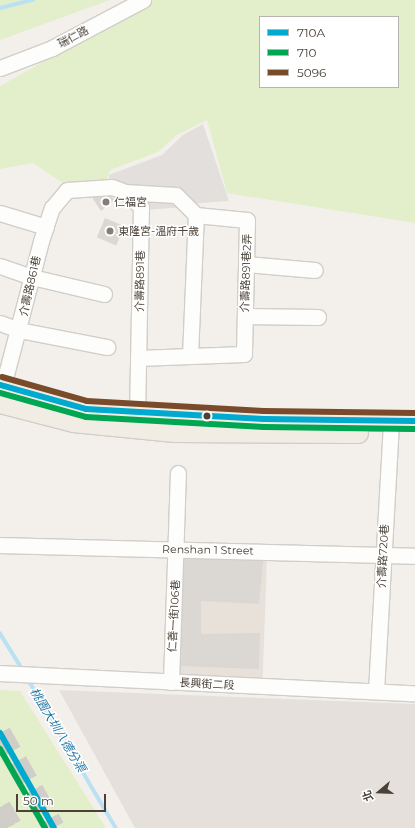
<!DOCTYPE html>
<html>
<head>
<meta charset="utf-8">
<style>
  body { margin:0 }
  #map { position:relative; width:415px; height:828px; overflow:hidden; background:#f3f0ec; font-family:Montserrat,"Noto Sans TC",sans-serif }
  div>[style] { position:absolute }
  .residential>* { inset:0; background:#e7e1d9; transform-origin:0 0 }
  .industrial>* { inset:0; background:#e5e0db }
  .green>* { inset:0; background:#e3eeca }
  .parking>* { inset:0; background:#e2dfdc }
  .stream>* { height:3.5px; margin:-1.75px; padding:0 1.75px; transform-origin:1.75px; border-radius:1.75px; background:#bae1f3 }
  .building>* { inset:0; background:#dbd7d3; transform-origin:0 0 }
  .highway-tunnel>* { height:22px; margin-top:-11px; transform-origin:0; background:repeating-linear-gradient(90deg,#d1cdc8 0 22px,transparent 0 33px) }
  .roads { filter:drop-shadow(1px 0 #d1cec9) drop-shadow(-1px 0 #d1cec9) drop-shadow(0 1px #d1cec9) drop-shadow(0 -1px #d1cec9) }
  .minor>* { height:15px; margin:-7.5px; padding:0 7.5px; transform-origin:7.5px; border-radius:7.5px; background:#fdfdfc }
  .major>* { height:19px; margin:-9.5px; padding:0 9.5px; transform-origin:9.5px; border-radius:9.5px; background:#f2ede4 }
  .bus-1>* { height:6px; margin:-3px; padding:0 3px; transform-origin:3px; border-radius:3px; background:#00a9ce }
  .bus-2>* { height:6px; margin:-3px; padding:0 3px; transform-origin:3px; border-radius:3px; background:#00a651 }
  .bus-3>* { height:6px; margin:-3px; padding:0 3px; transform-origin:3px; border-radius:3px; background:#7a4b2a }
  .dots>* { width:11px; height:11px; translate:-50% -50%; box-sizing:border-box; border:2px solid #fff; border-radius:50% }
  span { translate:-50% -50%; white-space:nowrap; text-align:center; line-height:1.15; -webkit-text-stroke:3px #fff; paint-order:stroke }
  .street-label { font-size:11px; color:#4a4137 }
  .poi-label { font-size:11px; color:#4a4137 }
  .left { translate:0 -50%; text-align:left }
  .water-label { font-size:12px; color:#2479a5; font-style:italic }
  .legend { position:absolute; left:259px; top:16px; width:140px; height:72px; box-sizing:border-box; background:#fff; border:1px solid #b7b3af; margin:0; padding:5px 7px; list-style:none; font-size:12px; color:#4a4137 }
  .legend li { display:flex; align-items:center; gap:8px; height:20px }
  .legend b { width:20px; border:1px solid #b7b3af }
  .north { position:absolute; left:359px; top:772px; width:40px; height:40px; -webkit-text-stroke:3px #fff; paint-order:stroke; rotate:251deg; font-size:11px; font-weight:700; line-height:16px; text-align:center; color:#4a4137 }
  .north::after { content:''; display:block; margin:auto; width:14px; height:18px; background:#4a4137; clip-path:polygon(50% 0,100% 100%,50% 72%,0 100%) }
  .scale { position:absolute; left:16px; top:794px; width:90px; height:18px; box-sizing:border-box; border:2px solid #4a4137; border-top:0; padding-left:5px; font-size:12px; line-height:14px; white-space:nowrap; color:#4a4137; -webkit-text-stroke:3px #fff; paint-order:stroke }
</style>
</head>
<body>
<div id="map">
  <div class="residential">
    <div style="left:182px;top:555px;width:85px;height:122px;rotate:2deg"></div>
  </div>
  <div class="industrial">
    <div style="clip-path:polygon(59px 690px,415px 704px,415px 828px,135px 828px)"></div>
  </div>
  <div class="green">
    <div style="clip-path:polygon(0 0,110px 0,0 40px)"></div>
    <div style="clip-path:polygon(evenodd,154px 0,415px 0,415px 223px,227px 193px,207px 120px,177px 135px,158px 152px,110px 170px,106px 182px,66px 185px,33px 163px,0 169px,0 86px,154px 0,260px 17px,398px 17px,398px 87px,260px 87px,260px 17px)"></div>
    <div style="clip-path:polygon(0 690px,20px 691px,106px 828px,0 828px)"></div>
  </div>
  <div class="parking">
    <div style="clip-path:polygon(203px 124px,229px 201px,188px 204px,185px 207px,132px 211px,126px 190px,109px 185px,109px 175px,162px 155px,183px 135px)"></div>
  </div>
  <div class="stream">
    <div style="left:0;top:8px;width:34px;rotate:-14deg"></div>
    <div style="left:0;top:633px;width:44px;rotate:58.1deg"></div>
    <div style="left:28px;top:679px;width:173px;rotate:59.4deg"></div>
  </div>
  <div class="building">
    <div style="clip-path:polygon(111px 196px,115px 200px,101px 211px,93px 199px,93px 197px)"></div>
    <div style="left:105px;top:218px;width:21px;height:21px;rotate:23deg"></div>
    <div style="clip-path:polygon(184px 559px,263px 561px,259px 604px,201px 601px,201px 634px,260px 633px,259px 669px,181px 666px)"></div>
  </div>
  <div class="highway-tunnel">
    <div style="left:0;top:733px;width:109px;rotate:60.4deg"></div>
    <div style="left:0;top:807px;width:24px;rotate:60deg"></div>
  </div>
  <div class="roads">
    <div class="minor">
      <div style="left:0;top:68px;width:56px;rotate:-21deg"></div>
      <div style="left:52px;top:48px;width:103px;rotate:-27.8deg"></div>
      <div style="left:125px;top:192px;width:51px;rotate:3.4deg"></div>
      <div style="left:176px;top:195px;width:28px;rotate:45deg"></div>
      <div style="left:196px;top:215px;width:51px;rotate:5.6deg"></div>
      <div style="left:247px;top:220px;width:134px;rotate:91.3deg"></div>
      <div style="left:244px;top:354px;width:106px;rotate:177.8deg"></div>
      <div style="left:0;top:213px;width:48px;rotate:16.9deg"></div>
      <div style="left:246px;top:264px;width:69px;rotate:5deg"></div>
      <div style="left:0;top:266px;width:34px;rotate:19deg"></div>
      <div style="left:32px;top:277px;width:74px;rotate:13.3deg"></div>
      <div style="left:245px;top:316px;width:73px;rotate:0.8deg"></div>
      <div style="left:0;top:323px;width:20px;rotate:20deg"></div>
      <div style="left:19px;top:330px;width:90px;rotate:10.9deg"></div>
      <div style="left:190px;top:356px;width:141px;rotate:-87.6deg"></div>
      <div style="left:3px;top:386px;width:150px;rotate:-75.3deg"></div>
      <div style="left:41px;top:241px;width:35px;rotate:-72deg"></div>
      <div style="left:52px;top:208px;width:23px;rotate:-50deg"></div>
      <div style="left:67px;top:190px;width:45px;rotate:-3.8deg"></div>
      <div style="left:112px;top:187px;width:14px;rotate:21deg"></div>
      <div style="left:125px;top:192px;width:22px;rotate:43deg"></div>
      <div style="left:141px;top:207px;width:206px;rotate:91.1deg"></div>
      <div style="left:0;top:545px;width:415px;rotate:1.5deg"></div>
      <div style="left:0;top:673px;width:415px;rotate:2.8deg"></div>
      <div style="left:171px;top:682px;width:209px;rotate:-88.1deg"></div>
      <div style="left:376px;top:691px;width:270px;rotate:-86.8deg"></div>
    </div>
    <div class="major">
      <div style="left:0;top:385px;width:89px;rotate:15.6deg"></div>
      <div style="left:86px;top:409px;width:178px;rotate:3.2deg"></div>
      <div style="left:264px;top:419px;width:151px;rotate:0.8deg"></div>
      <div style="left:0;top:403px;width:75px;rotate:14.6deg"></div>
      <div style="left:73px;top:422px;width:102px;rotate:5.6deg"></div>
      <div style="left:175px;top:432px;width:183px;rotate:0.3deg"></div>
    </div>
  </div>
  <div class="bus-1">
    <div style="left:0;top:385px;width:89px;rotate:15.6deg"></div>
    <div style="left:86px;top:409px;width:178px;rotate:3.2deg"></div>
    <div style="left:264px;top:419px;width:151px;rotate:0.8deg"></div>
    <div style="left:0;top:733px;width:109px;rotate:60.4deg"></div>
  </div>
  <div class="bus-2">
    <div style="left:0;top:393px;width:89px;rotate:15.6deg"></div>
    <div style="left:86px;top:417px;width:178px;rotate:3.2deg"></div>
    <div style="left:264px;top:427px;width:151px;rotate:0.8deg"></div>
    <div style="left:0;top:749px;width:91px;rotate:60.3deg"></div>
  </div>
  <div class="bus-3">
    <div style="left:2px;top:377px;width:88px;rotate:15.8deg"></div>
    <div style="left:87px;top:401px;width:177px;rotate:3.2deg"></div>
    <div style="left:264px;top:411px;width:151px;rotate:0.8deg"></div>
  </div>
  <div class="dots">
    <div style="left:106px;top:202px;background:#857e76"></div>
    <div style="left:110px;top:231px;background:#857e76"></div>
    <div style="left:207px;top:416px;background:#4a4137"></div>
  </div>
  <div class="street-label">
    <span style="left:73px;top:37px;rotate:-28deg">瑞仁路</span>
    <span style="left:246px;top:273px;rotate:-88deg">介壽路891巷2弄</span>
    <span style="left:140px;top:281px;rotate:-89deg">介壽路891巷</span>
    <span style="left:30px;top:286px;rotate:-77deg">介壽路861巷</span>
    <span style="left:208px;top:550px;rotate:1deg">Renshan 1 Street</span>
    <span style="left:383px;top:556px;rotate:-87deg">介壽路720巷</span>
    <span style="left:174px;top:616px;rotate:-87deg">仁善一街106巷</span>
    <span style="left:207px;top:684px;rotate:3deg">長興街二段</span>
  </div>
  <div class="poi-label">
    <span class="left" style="left:114px;top:202px">仁福宮</span>
    <span class="left" style="left:118px;top:231px">東隆宮-溫府千歲</span>
  </div>
  <div class="water-label">
    <span style="left:58px;top:730px;rotate:59deg">桃園大圳八德分渠</span>
  </div>
  <ul class="legend">
  <li><b style="height:5px;background:#00a9ce"></b>710A</li>
  <li><b style="height:5px;background:#00a651"></b>710</li>
  <li><b style="height:5px;background:#7a4b2a"></b>5096</li>
  </ul>
  <div class="north">北</div>
  <div class="scale">50 m</div>
</div>
</body>
</html>
